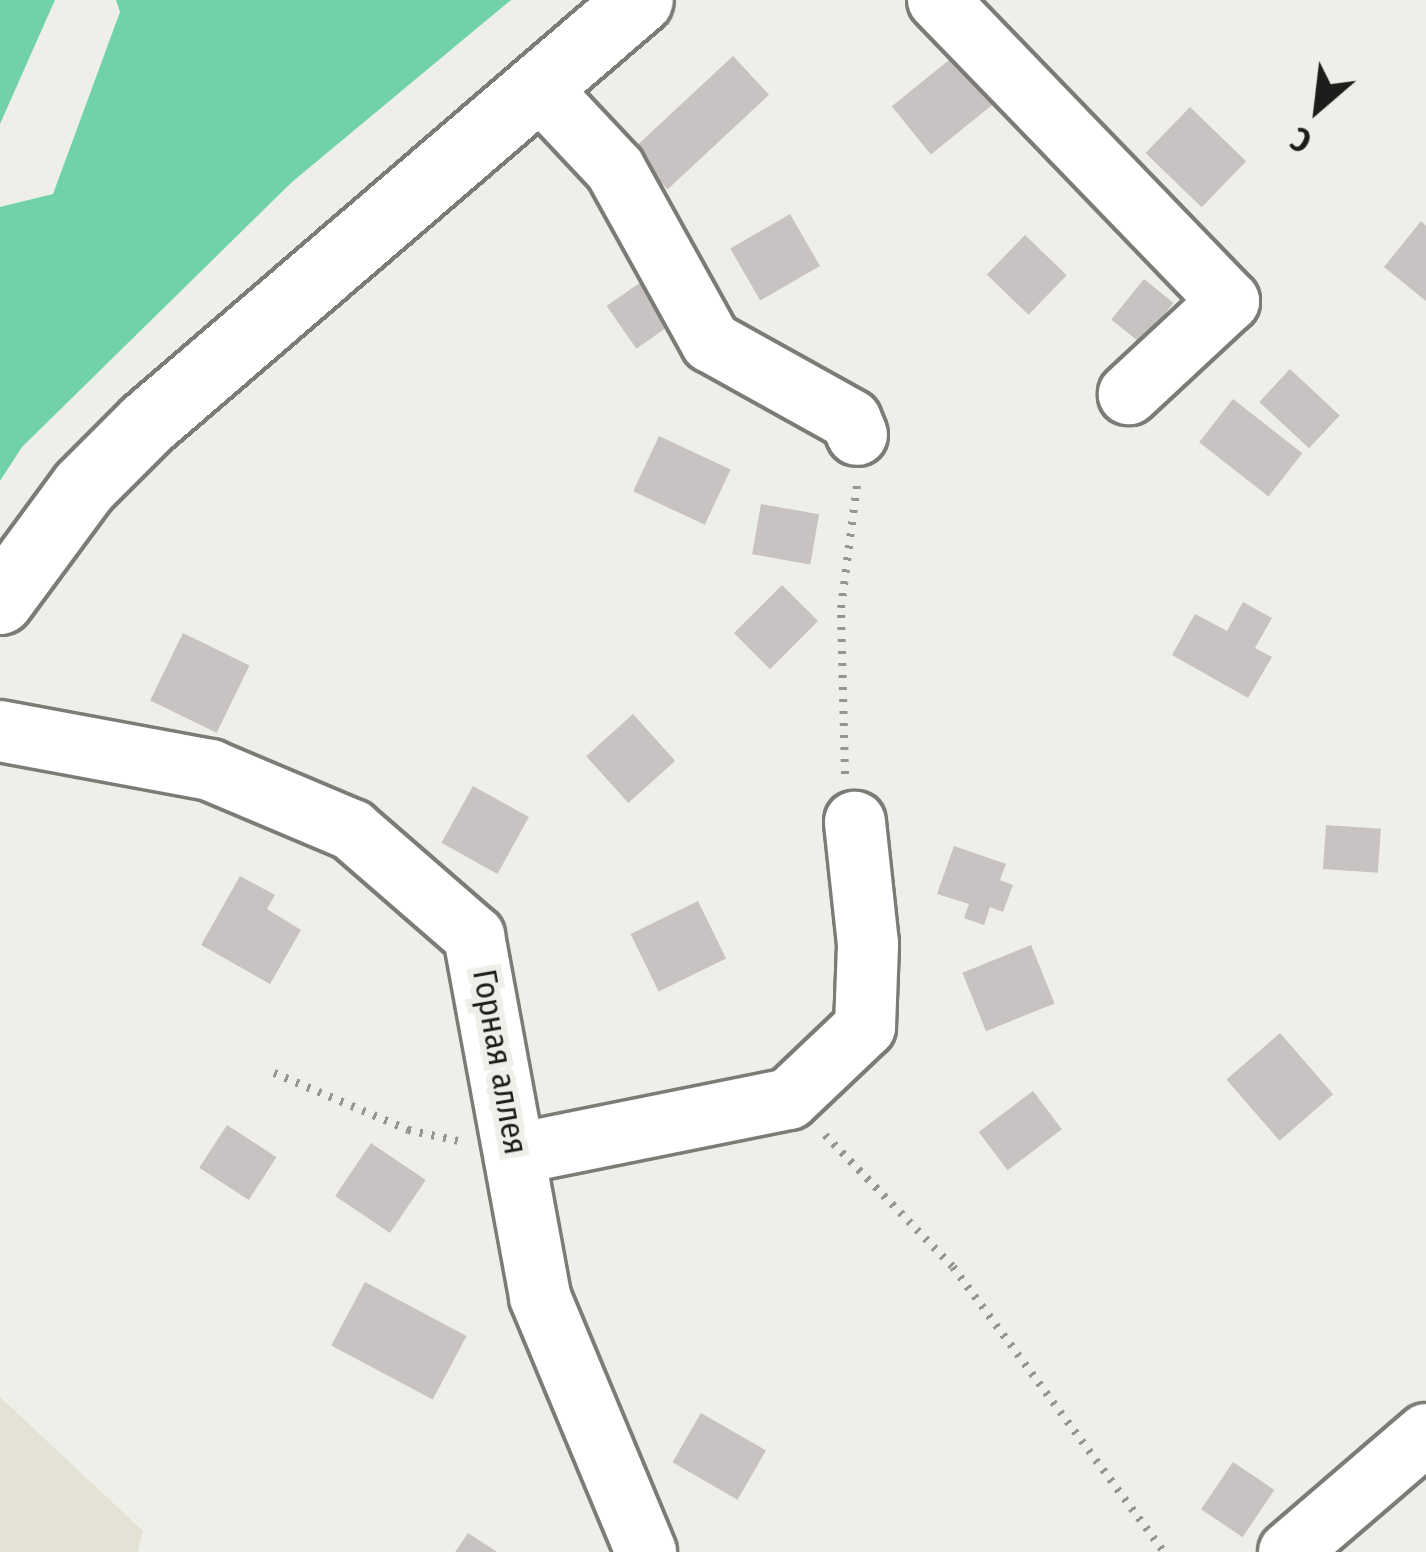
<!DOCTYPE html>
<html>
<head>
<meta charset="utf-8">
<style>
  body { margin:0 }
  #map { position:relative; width:1426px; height:1552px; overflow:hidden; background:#efefe9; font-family:"Fira Sans Condensed",sans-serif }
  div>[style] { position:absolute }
  .built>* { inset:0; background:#e4e2d5 }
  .forest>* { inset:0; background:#71d2aa }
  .building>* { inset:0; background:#c9c2c2; transform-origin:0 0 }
  .path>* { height:8px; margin-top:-4px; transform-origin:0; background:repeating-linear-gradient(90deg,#959591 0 3px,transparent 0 12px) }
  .roads { filter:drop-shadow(3px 0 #7c7c77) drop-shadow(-3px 0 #7c7c77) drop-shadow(0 3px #7c7c77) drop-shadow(0 -3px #7c7c77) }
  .minor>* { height:60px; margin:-30px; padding:0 30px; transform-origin:30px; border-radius:30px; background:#fff }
  .major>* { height:66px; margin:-33px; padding:0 33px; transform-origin:33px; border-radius:33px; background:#fff }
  span { translate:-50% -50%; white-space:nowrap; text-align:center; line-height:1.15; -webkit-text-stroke:12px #efefe9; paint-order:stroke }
  .street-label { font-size:33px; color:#1d1d1b }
  .north { position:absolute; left:1258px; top:48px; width:120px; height:120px; -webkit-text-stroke:9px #efefe9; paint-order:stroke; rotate:208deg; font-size:33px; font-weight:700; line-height:48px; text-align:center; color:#1d1d1b }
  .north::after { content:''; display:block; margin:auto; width:42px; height:54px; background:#1d1d1b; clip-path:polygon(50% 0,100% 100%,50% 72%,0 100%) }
</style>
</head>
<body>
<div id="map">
  <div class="built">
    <div style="clip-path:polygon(0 1397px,143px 1531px,138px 1552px,0 1552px)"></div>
  </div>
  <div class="forest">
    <div style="clip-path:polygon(0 0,55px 0,0 124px)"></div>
    <div style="clip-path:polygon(116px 0,511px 0,292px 182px,22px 447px,0 481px,0 207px,53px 194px,120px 12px)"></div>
  </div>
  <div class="building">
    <div style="left:733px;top:56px;width:53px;height:139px;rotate:47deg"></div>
    <div style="left:954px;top:56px;width:62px;height:80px;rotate:51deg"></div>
    <div style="left:1190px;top:107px;width:78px;height:64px;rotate:44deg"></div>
    <div style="left:790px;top:214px;width:60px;height:69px;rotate:60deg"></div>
    <div style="clip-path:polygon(1421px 221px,1426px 226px,1426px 301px,1384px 267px)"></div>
    <div style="left:1025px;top:235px;width:58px;height:55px;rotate:44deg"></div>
    <div style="left:1144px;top:279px;width:38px;height:52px;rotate:39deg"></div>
    <div style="left:641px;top:282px;width:52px;height:42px;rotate:55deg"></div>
    <div style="left:1290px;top:369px;width:68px;height:45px;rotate:43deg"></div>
    <div style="left:1233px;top:399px;width:88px;height:55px;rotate:38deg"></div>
    <div style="left:659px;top:436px;width:79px;height:61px;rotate:25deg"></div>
    <div style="left:761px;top:504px;width:59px;height:51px;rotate:10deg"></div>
    <div style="left:782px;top:585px;width:51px;height:68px;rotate:45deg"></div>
    <div style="clip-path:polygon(1243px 602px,1272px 618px,1255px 648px,1272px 657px,1248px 698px,1172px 655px,1195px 614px,1227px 631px)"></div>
    <div style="left:183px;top:633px;width:74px;height:75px;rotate:26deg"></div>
    <div style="left:633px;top:714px;width:63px;height:63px;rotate:48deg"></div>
    <div style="left:473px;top:786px;width:64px;height:65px;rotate:29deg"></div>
    <div style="left:1326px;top:825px;width:55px;height:44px;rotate:4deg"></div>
    <div style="clip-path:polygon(954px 846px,1006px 864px,1000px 880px,1013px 885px,1003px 912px,990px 907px,984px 925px,964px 918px,969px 904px,937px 894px)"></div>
    <div style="clip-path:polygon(240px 876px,275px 895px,267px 909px,301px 930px,270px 984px,201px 945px)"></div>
    <div style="left:698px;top:901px;width:64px;height:75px;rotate:64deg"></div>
    <div style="left:1031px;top:945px;width:63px;height:74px;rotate:68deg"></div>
    <div style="left:1280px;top:1033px;width:81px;height:71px;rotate:49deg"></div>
    <div style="left:1033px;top:1091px;width:48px;height:68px;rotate:53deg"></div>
    <div style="left:227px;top:1125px;width:59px;height:51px;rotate:33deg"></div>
    <div style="left:371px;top:1143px;width:66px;height:64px;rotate:34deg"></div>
    <div style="left:365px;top:1282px;width:115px;height:72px;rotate:28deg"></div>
    <div style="left:701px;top:1413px;width:75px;height:57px;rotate:30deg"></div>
    <div style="left:1233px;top:1462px;width:50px;height:57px;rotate:34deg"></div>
    <div style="clip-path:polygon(468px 1533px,497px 1552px,455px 1552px)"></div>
  </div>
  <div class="path">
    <div style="left:845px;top:774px;width:166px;rotate:-91.4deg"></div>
    <div style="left:841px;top:608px;width:124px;rotate:-82.6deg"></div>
    <div style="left:274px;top:1073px;width:146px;rotate:23deg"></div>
    <div style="left:408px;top:1130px;width:51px;rotate:12.4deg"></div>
    <div style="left:825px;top:1135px;width:184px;rotate:45.9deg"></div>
    <div style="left:953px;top:1267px;width:355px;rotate:53.5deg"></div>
  </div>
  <div class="roads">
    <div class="minor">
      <div style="left:938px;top:0;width:419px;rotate:46deg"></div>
      <div style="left:1229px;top:301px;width:137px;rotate:137.1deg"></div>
      <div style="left:538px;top:87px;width:112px;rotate:46.8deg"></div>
      <div style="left:615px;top:169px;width:198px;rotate:61deg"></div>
      <div style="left:711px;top:342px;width:160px;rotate:29.1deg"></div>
      <div style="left:851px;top:420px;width:16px;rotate:68deg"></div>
      <div style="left:0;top:731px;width:214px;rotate:10.5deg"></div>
      <div style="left:210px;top:770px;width:154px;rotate:22.9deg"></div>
      <div style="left:352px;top:830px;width:162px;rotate:41deg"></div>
      <div style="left:474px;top:936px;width:367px;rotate:79.6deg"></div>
      <div style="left:540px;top:1297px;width:276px;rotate:67.4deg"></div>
      <div style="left:516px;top:1154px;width:278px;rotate:-11.4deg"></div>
      <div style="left:789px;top:1099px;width:105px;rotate:-43.5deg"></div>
      <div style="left:865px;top:1027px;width:83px;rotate:-87.9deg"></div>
      <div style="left:868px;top:944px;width:123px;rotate:-96.1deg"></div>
      <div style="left:1289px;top:1552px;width:181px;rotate:-40.7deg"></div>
    </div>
    <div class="major">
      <div style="left:0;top:601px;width:142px;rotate:-53.6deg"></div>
      <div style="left:84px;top:487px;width:89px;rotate:-45deg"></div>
      <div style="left:147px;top:424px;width:650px;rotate:-40.7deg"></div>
    </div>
  </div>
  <div class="street-label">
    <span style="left:499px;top:1062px;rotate:80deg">Горная аллея</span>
  </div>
  <div class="north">С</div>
</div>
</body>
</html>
